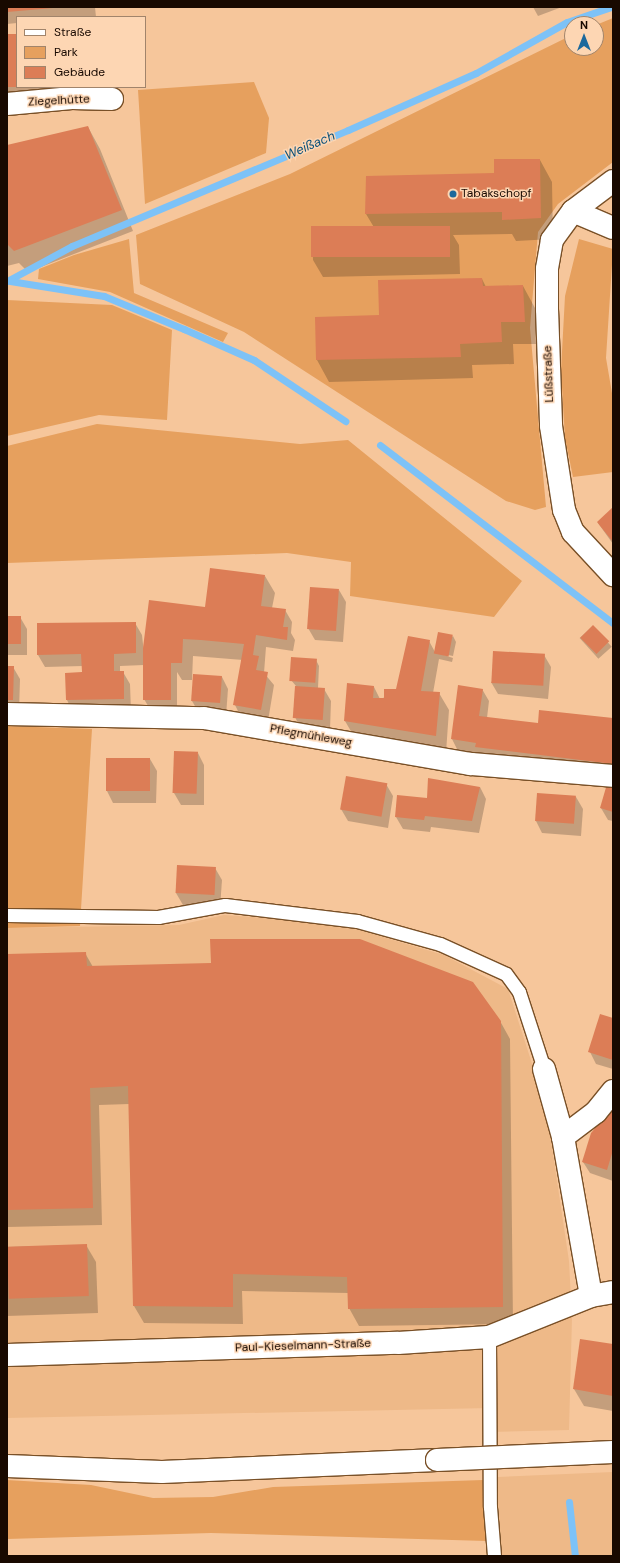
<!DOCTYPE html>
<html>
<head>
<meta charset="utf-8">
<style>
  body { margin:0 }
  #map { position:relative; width:620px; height:1563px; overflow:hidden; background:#f6c69b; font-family:"DM Sans",sans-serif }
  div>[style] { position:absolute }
  .built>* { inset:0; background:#eeb988 }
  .green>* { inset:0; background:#e6a05e }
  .shadow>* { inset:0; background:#0003; transform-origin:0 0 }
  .stream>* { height:7px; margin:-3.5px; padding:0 3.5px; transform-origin:3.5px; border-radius:3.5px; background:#7dc2f7 }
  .building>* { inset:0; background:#dc7d56; transform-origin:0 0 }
  .roads { filter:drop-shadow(1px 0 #795027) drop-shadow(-1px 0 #795027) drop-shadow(0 1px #795027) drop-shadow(0 -1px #795027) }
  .service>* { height:13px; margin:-6.5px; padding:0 6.5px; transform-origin:6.5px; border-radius:6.5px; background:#fff }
  .minor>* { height:22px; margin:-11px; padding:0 11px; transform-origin:11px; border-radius:11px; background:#fff }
  .primary>* { height:22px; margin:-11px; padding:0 11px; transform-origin:11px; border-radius:11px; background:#fff }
  .bridges { filter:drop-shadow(1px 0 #795027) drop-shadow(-1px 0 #795027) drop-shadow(0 1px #795027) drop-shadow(0 -1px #795027) }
  .primary-bridge>* { height:22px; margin:-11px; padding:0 11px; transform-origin:11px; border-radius:11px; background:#fff }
  .dots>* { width:11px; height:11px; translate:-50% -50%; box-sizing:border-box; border:2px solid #fdd6b3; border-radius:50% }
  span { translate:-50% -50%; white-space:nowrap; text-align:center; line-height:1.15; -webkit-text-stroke:3px #fdd6b3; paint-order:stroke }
  .street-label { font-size:12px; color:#180900 }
  .poi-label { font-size:12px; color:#180900 }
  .left { translate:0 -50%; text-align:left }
  .water-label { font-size:13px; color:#064e79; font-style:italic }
  .frame { position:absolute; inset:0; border:8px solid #180900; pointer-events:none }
  .legend { position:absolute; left:16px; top:16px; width:130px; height:72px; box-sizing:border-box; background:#fdd6b3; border:1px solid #a1846b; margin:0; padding:5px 7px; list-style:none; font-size:12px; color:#180900 }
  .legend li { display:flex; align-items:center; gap:8px; height:20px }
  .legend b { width:20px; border:1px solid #a1846b }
  .north { position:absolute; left:564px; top:16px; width:40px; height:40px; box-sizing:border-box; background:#fdd6b3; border:1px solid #a1846b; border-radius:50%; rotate:0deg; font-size:11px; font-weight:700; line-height:16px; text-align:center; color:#180900 }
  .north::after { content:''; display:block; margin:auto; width:14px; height:18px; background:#1c699c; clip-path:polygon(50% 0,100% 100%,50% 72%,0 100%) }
</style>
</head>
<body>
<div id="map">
  <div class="built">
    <div style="clip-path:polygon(224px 915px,335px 923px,444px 955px,508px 989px,546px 1107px,569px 1261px,572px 1318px,569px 1430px,490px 1432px,490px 1408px,7px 1418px,7px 928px,179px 925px)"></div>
    <div style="clip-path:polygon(613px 1472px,613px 1556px,491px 1556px,490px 1507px,498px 1477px)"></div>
  </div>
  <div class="green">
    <div style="clip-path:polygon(613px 18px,613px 162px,558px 204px,538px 232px,530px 328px,546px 507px,535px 510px,506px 501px,244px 332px,140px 284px,136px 235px,290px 174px,572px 35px,572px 48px,596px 48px,596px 25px)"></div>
    <div style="clip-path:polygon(254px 82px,269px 118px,266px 153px,145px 204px,138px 90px)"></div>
    <div style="clip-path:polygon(129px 239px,134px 293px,228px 333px,223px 342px,110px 292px,38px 279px,39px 269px,74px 255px)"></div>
    <div style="clip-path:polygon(579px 239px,613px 249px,606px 358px,613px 399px,613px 472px,573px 477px,565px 438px,561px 370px,565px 296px)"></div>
    <div style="clip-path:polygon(7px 300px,112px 305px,172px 330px,167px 420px,99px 415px,7px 436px)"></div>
    <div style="clip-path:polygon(97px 424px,300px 444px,348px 440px,522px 581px,494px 617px,350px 596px,351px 562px,287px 553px,7px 563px,7px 446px)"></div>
    <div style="clip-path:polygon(7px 726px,92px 729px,80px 926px,7px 928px)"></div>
    <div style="clip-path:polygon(7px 1480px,91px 1485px,153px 1498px,213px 1497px,273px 1487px,483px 1480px,487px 1541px,211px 1533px,7px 1539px)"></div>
  </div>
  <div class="shadow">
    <div style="clip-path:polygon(7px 7px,95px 7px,96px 17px,17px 17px,17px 23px,7px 24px)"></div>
    <div style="clip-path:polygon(533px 7px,562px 7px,538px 16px)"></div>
    <div style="clip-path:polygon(17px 35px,17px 87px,88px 87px,89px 100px,7px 105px,7px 36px)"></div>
    <div style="clip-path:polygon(88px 127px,100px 149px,133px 231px,28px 272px,19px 263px,7px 266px,7px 146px)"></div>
    <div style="clip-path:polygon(540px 160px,552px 182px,553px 239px,516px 241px,512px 234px,453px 235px,459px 245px,460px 274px,323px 277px,313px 260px,312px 230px,375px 229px,366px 214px)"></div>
    <div style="clip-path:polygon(482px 279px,486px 287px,523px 286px,535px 308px,536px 344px,513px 344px,514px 364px,472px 365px,473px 378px,329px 382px,317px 360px)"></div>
    <div style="clip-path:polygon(613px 508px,613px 544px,598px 523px)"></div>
    <div style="clip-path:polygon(265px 576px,275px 593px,272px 608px,285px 610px,292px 622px,291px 633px,295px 640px,293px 651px,266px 647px,264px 673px,274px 685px,268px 721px,241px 717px,235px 705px,243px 660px,193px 656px,192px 680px,182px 680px,177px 672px,177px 711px,151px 711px,144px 699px,144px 665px,120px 666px,120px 672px,123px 672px,130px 684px,131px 711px,73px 712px,67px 700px,83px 673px,83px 666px,45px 667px,38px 655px,135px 623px,142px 635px,144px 653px,205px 608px)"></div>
    <div style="clip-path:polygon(339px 590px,346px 602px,343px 642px,315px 640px,308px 628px)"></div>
    <div style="clip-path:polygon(7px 617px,20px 617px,27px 629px,27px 655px,7px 655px)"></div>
    <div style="left:593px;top:626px;width:28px;height:18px;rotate:48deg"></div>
    <div style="clip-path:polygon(453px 636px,456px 642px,453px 656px,438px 653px,453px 658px,452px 662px,439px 659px,433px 693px,439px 693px,449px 710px,446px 753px,404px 745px,400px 740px,352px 733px,345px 721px,348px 685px,374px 687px,380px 699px,397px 693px,429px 641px,435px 652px)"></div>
    <div style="clip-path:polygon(544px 655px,551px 667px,548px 699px,498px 694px,491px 682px)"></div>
    <div style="clip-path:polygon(316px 660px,319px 666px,318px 688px,324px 689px,331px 701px,330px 730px,301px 729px,295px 717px,296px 686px,291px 680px)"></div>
    <div style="clip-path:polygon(7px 667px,13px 667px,20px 679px,19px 712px,7px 712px)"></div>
    <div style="clip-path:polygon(194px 675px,222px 677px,228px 689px,226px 716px,199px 713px,192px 701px)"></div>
    <div style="clip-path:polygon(482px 689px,489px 701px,487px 718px,539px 724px,613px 719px,613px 774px,458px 751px,452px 739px)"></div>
    <div style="clip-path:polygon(198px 753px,204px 765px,204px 805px,181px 805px,174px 793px)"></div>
    <div style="clip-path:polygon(150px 759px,157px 771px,156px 803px,113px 803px,107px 791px)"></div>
    <div style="clip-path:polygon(386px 784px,393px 796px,388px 828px,348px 821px,341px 809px)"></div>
    <div style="clip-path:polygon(613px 786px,613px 821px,608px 820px,601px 808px)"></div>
    <div style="clip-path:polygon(480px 787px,486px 799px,479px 833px,431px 827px,430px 832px,403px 829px,396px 817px,428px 799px)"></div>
    <div style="clip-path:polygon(538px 794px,576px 797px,583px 809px,581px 836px,542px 833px,536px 821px)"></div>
    <div style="clip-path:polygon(215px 868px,222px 880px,220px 908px,183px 905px,176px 893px)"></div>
    <div style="clip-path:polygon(85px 953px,93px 967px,500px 1021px,510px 1039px,513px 1324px,359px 1326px,349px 1308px,348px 1293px,242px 1291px,243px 1324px,144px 1323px,134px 1306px,129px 1104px,99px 1105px,102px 1225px,7px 1227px,7px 955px)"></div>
    <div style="clip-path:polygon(613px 1019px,613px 1069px,596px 1064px,590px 1052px)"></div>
    <div style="clip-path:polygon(613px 1108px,613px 1181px,590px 1173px,583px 1162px)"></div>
    <div style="clip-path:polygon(86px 1245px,96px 1262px,98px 1313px,7px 1316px,7px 1247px)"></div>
    <div style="clip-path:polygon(613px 1345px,613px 1411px,584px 1406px,574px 1389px)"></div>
  </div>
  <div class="stream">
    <div style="left:7px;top:281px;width:74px;rotate:-28.3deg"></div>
    <div style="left:72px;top:246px;width:299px;rotate:-22.8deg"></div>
    <div style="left:348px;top:130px;width:140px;rotate:-24deg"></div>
    <div style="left:476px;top:73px;width:104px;rotate:-29.3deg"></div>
    <div style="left:567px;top:22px;width:46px;rotate:-18.8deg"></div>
    <div style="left:10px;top:281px;width:95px;rotate:9.1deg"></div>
    <div style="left:104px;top:296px;width:87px;rotate:22.4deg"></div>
    <div style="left:184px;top:329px;width:77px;rotate:23.9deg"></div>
    <div style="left:254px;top:360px;width:110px;rotate:33.8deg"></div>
    <div style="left:380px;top:445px;width:293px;rotate:37.4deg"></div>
    <div style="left:569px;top:1502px;width:54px;rotate:83.7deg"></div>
  </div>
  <div class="building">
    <div style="clip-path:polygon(7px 7px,53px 7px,53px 8px,7px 12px)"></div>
    <div style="left:17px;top:34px;width:53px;height:10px;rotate:90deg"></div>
    <div style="clip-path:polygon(88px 126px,122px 210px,14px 251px,7px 244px,7px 145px)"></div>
    <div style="clip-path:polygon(494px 159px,540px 159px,541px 218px,502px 220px,502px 212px,365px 214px,366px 176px,494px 173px)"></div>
    <div style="left:450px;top:226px;width:31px;height:139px;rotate:90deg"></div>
    <div style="clip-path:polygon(482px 278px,483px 286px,523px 285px,525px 322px,501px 322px,502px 342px,460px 344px,461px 357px,316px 360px,315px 317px,379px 315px,378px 280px)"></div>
    <div style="clip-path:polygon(613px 507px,613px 542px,597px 522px)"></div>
    <div style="clip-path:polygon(210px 568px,265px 575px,261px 606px,286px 609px,283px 627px,288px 627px,287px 640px,256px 635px,253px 655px,259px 656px,256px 670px,268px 672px,261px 710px,233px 705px,244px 644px,201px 640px,183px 639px,182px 663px,171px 663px,171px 700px,143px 700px,143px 648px,149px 600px,205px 607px)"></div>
    <div style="left:310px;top:587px;width:29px;height:42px;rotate:4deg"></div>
    <div style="left:7px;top:616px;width:14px;height:28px"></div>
    <div style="clip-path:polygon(136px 622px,136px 653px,114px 654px,114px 671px,124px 671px,124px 699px,66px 700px,65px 673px,82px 672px,81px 654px,37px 655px,37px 623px)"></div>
    <div style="left:593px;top:625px;width:23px;height:18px;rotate:45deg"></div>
    <div style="left:438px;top:632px;width:15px;height:22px;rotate:11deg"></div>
    <div style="clip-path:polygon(408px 636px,430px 640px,421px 691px,440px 692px,436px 736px,344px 721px,347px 683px,374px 686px,373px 698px,384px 698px,384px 689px,396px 689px)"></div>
    <div style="left:493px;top:651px;width:52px;height:32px;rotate:3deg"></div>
    <div style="left:291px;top:657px;width:26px;height:24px;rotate:4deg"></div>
    <div style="clip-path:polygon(7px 666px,14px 666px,13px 700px,7px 700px)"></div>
    <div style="left:193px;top:674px;width:29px;height:27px;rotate:4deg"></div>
    <div style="clip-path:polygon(458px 685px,483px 689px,479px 716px,538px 723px,539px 710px,613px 718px,613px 764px,475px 747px,476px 743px,451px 739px)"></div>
    <div style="left:295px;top:686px;width:30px;height:32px;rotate:4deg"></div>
    <div style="left:174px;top:751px;width:24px;height:42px;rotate:2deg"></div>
    <div style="left:106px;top:758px;width:44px;height:33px"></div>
    <div style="left:346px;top:776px;width:42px;height:34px;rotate:10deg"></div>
    <div style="clip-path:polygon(428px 778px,480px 787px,472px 821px,425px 816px,424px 820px,395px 817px,397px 795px,427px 798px)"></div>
    <div style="clip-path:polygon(607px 784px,613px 785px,613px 812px,600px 808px)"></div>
    <div style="left:537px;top:793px;width:39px;height:28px;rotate:4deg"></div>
    <div style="left:177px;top:865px;width:39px;height:28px;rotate:3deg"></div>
    <div style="clip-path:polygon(210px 939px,360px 939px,473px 982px,501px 1021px,503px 1307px,348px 1309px,347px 1277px,233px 1274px,233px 1307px,133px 1306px,128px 1086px,90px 1088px,93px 1208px,7px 1210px,7px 954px,86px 952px,87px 966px,211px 963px)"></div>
    <div style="clip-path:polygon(600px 1014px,613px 1018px,613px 1060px,588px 1052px)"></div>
    <div style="clip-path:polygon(613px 1107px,613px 1150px,607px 1170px,582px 1162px,591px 1133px)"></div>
    <div style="left:87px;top:1244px;width:52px;height:80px;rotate:88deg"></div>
    <div style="clip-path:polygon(580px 1339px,613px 1344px,613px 1396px,573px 1389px)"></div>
  </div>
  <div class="roads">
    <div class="service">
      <div style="left:7px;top:915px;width:151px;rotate:0.8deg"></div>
      <div style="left:158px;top:917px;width:68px;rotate:-10.2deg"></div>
      <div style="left:225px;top:905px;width:133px;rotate:6.9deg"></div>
      <div style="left:357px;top:921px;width:86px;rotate:15.5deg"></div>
      <div style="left:440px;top:944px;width:72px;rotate:24.4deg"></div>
      <div style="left:506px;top:974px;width:22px;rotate:54deg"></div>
      <div style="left:519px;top:992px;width:81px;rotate:72deg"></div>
      <div style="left:489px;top:1337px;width:170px;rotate:89.7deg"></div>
      <div style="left:490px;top:1507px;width:49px;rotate:85.3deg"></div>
    </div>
    <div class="minor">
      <div style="left:7px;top:104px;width:65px;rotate:-5.3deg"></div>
      <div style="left:72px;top:98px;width:40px;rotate:1.4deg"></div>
      <div style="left:613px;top:181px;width:50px;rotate:143.1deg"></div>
      <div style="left:573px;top:211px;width:36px;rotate:126deg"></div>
      <div style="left:552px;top:240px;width:29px;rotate:100deg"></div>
      <div style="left:547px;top:269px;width:40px;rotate:90deg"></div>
      <div style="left:547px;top:309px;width:117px;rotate:88deg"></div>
      <div style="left:551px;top:426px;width:85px;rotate:81.2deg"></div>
      <div style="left:564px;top:510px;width:24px;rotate:68deg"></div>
      <div style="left:573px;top:532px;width:59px;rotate:47.1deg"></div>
      <div style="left:573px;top:211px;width:43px;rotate:23deg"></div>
      <div style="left:7px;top:714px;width:197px;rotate:1.2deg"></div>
      <div style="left:204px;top:718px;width:271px;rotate:9.8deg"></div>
      <div style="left:471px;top:764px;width:143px;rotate:4.8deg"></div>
      <div style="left:544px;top:1069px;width:71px;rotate:74.4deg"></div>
      <div style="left:563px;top:1137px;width:161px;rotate:80deg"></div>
      <div style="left:563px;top:1137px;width:41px;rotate:-37.1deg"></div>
      <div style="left:596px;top:1112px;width:27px;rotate:-51deg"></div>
      <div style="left:7px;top:1355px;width:391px;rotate:-1.8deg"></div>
      <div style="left:398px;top:1343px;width:91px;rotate:-3.8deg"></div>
      <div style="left:489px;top:1337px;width:110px;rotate:-21.9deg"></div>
      <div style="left:591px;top:1296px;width:22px;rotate:-10deg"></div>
    </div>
    <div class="primary">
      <div style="left:7px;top:1466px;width:155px;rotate:2.2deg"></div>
      <div style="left:162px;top:1472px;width:275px;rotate:-2.5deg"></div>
    </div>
  </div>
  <div class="bridges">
    <div class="primary-bridge">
      <div style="left:437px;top:1460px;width:176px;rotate:-2.6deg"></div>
    </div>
  </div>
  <div class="dots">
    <div style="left:453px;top:194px;background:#1c699c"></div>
  </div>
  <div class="street-label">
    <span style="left:59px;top:101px;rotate:-3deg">Ziegelhütte</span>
    <span style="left:549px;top:374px;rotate:-92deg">Lüßstraße</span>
    <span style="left:311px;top:736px;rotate:10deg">Pflegmühleweg</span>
    <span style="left:303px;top:1346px;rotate:-2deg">Paul-Kieselmann-Straße</span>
  </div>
  <div class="poi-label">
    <span class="left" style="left:461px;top:194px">Tabakschopf</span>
  </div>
  <div class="water-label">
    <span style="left:310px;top:146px;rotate:-23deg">Weißach</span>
  </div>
  <div class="frame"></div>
  <ul class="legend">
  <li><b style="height:5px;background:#fff"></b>Straße</li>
  <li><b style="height:11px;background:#e6a05e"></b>Park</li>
  <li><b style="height:11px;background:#dc7d56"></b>Gebäude</li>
  </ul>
  <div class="north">N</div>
</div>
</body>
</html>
